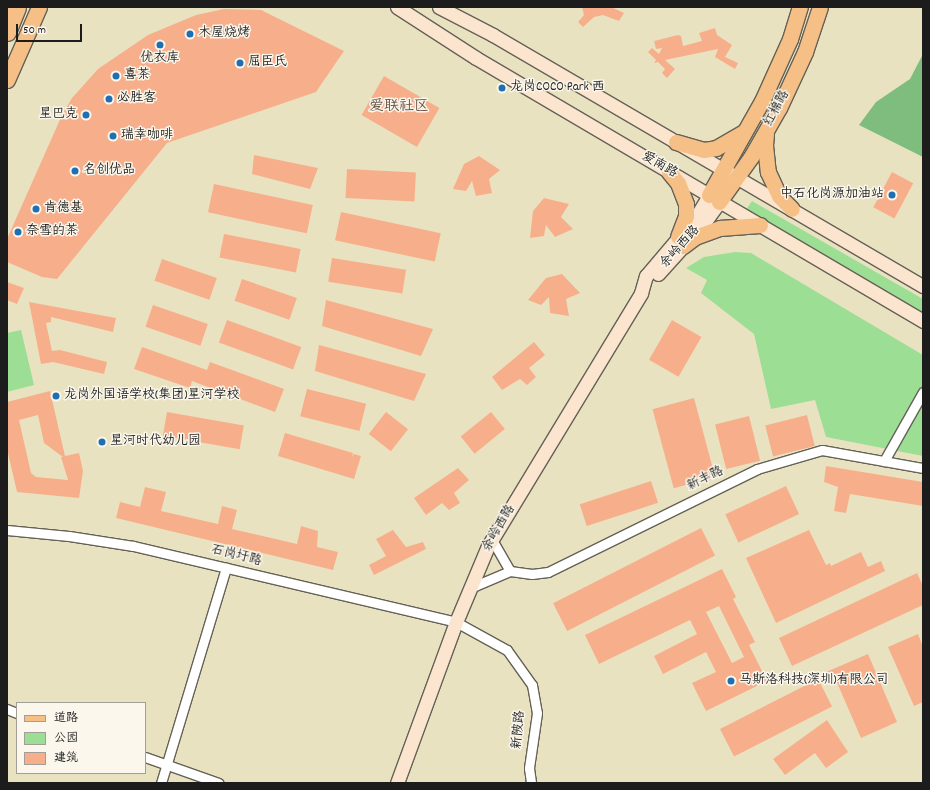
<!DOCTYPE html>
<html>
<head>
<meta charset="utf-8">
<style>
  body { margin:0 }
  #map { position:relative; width:930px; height:790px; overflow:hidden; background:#e9e2c1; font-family:Dekko,"LXGW WenKai TC",sans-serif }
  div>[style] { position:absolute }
  .green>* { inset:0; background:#9dde95 }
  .forest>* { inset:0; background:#7ebd7e }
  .building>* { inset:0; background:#f7af8b; transform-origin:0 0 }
  .roads { filter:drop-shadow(1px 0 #646156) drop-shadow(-1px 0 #646156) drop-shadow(0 1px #646156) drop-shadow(0 -1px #646156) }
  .street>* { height:9px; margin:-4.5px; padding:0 4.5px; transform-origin:4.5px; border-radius:4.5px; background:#fff }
  .secondary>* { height:13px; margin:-6.5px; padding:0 6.5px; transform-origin:6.5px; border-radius:6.5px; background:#fbe5cf }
  .primary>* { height:15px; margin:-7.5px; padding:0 7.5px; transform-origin:7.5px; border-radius:7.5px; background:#f5bf86 }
  .highway>* { height:17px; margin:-8.5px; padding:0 8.5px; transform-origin:8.5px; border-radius:8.5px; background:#f5bf86 }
  .dots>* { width:11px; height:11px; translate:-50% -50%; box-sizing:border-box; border:2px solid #fbf7ec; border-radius:50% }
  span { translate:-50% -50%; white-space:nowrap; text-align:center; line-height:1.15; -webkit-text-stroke:3px #fbf7ec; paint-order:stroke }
  .poi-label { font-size:13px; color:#1c1c1c }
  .left { translate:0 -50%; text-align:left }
  .right { translate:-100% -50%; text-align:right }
  .street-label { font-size:13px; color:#1c1c1c }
  .quarter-label { font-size:15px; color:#694f43 }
  .frame { position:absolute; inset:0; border:8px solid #1c1c1c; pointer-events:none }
  .legend { position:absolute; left:16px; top:702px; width:130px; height:72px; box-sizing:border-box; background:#fbf7ec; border:1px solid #a29f99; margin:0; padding:5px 7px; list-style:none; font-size:12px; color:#1c1c1c }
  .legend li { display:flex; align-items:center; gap:8px; height:20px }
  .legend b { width:20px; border:1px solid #a29f99 }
  .scale { position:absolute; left:16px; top:24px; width:66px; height:18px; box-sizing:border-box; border:2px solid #1c1c1c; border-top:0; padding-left:5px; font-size:12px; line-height:14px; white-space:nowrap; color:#1c1c1c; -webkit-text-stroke:3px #fbf7ec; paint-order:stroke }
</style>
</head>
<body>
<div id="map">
  <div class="green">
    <div style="clip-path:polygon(752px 201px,923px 299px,923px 313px,746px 210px)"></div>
    <div style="clip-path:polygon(735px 252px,751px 253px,923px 355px,923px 456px,826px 437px,815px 400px,771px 409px,754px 334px,701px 293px,707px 280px,686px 268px,704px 257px)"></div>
    <div style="clip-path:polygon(21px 330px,34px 385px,7px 392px,7px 333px)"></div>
  </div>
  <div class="forest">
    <div style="clip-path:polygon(923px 54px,923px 157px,859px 125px,876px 102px,910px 79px)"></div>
  </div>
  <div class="building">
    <div style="clip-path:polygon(582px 7px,611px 7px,624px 13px,619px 21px,603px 15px,594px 17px,583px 27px,578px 22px,584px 15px)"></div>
    <div style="clip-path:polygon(224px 9px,261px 10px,344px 51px,316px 92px,167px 143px,57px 279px,42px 277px,7px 262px,7px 239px,62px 115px,72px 98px,98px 69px,148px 35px,196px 15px)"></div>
    <div style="clip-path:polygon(715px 28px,717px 35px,732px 45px,725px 57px,738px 63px,735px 69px,715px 57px,718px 49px,665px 60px,675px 69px,667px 78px,662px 73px,665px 69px,658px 62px,654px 63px,656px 60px,648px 52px,652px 48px,659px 54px,662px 48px,656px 49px,654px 41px,678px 35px,681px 36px,683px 46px,702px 41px,699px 33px)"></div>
    <div style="left:384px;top:76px;width:64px;height:45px;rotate:30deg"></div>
    <div style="clip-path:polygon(254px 155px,318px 168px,310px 189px,252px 174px)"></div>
    <div style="clip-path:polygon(479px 156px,500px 170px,489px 179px,492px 193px,476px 196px,472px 181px,466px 191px,453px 189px,464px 164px)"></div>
    <div style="left:347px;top:169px;width:69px;height:29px;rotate:3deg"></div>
    <div style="left:892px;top:172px;width:24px;height:40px;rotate:28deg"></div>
    <div style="left:214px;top:184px;width:101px;height:29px;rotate:12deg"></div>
    <div style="clip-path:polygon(544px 198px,569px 204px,561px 217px,573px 229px,555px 237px,546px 225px,544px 236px,530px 238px,533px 211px)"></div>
    <div style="left:341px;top:212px;width:102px;height:29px;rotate:12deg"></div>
    <div style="left:224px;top:234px;width:78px;height:24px;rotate:11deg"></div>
    <div style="left:332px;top:258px;width:75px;height:24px;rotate:9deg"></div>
    <div style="left:162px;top:259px;width:58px;height:23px;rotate:19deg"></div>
    <div style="clip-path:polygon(562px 274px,580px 293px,566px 299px,569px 316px,550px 313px,549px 297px,541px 305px,528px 300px,546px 278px)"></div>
    <div style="left:242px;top:279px;width:58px;height:23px;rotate:19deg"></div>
    <div style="clip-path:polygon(7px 282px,24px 288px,17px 304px,7px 300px)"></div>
    <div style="clip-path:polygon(326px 300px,433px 329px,421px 356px,322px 326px)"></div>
    <div style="clip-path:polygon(29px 302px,116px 318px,113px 332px,51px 317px,51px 322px,46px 323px,52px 351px,60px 350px,107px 362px,104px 374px,53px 362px,41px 364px)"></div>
    <div style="left:153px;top:305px;width:58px;height:23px;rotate:19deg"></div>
    <div style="left:227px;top:320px;width:79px;height:24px;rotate:20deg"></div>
    <div style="left:672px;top:320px;width:34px;height:46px;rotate:30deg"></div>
    <div style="clip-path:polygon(534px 342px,545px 355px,529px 368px,536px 377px,527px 385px,520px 379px,502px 390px,492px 377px)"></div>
    <div style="clip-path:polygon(319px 345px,426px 374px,414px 401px,315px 371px)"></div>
    <div style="clip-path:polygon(142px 347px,207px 370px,210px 362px,284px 389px,275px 412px,192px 381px,190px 388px,134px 369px)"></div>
    <div style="left:307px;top:389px;width:61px;height:28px;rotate:14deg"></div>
    <div style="clip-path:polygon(evenodd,50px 391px,65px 456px,79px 453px,83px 471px,79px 498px,17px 492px,7px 449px,7px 402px,50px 391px,38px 415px,44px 443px,63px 457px,61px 457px,68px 480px,36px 477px,31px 473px,19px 420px,38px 415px)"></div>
    <div style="left:694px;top:398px;width:82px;height:43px;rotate:75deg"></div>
    <div style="left:167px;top:412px;width:78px;height:24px;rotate:10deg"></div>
    <div style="left:386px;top:412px;width:28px;height:28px;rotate:38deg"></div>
    <div style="left:491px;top:412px;width:22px;height:39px;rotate:51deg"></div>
    <div style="left:807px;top:415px;width:32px;height:43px;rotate:76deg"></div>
    <div style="left:749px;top:416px;width:46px;height:35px;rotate:76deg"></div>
    <div style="clip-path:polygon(285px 433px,353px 453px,352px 457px,354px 454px,361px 456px,354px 479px,278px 456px)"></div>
    <div style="clip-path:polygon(826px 466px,923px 482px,923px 506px,850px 494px,846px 513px,834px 511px,838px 487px,824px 482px)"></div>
    <div style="clip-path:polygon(458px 468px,469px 480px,454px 493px,460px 503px,449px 510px,442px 503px,426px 515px,414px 498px)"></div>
    <div style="left:651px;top:481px;width:23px;height:75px;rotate:72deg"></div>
    <div style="left:786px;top:486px;width:31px;height:67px;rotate:65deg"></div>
    <div style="clip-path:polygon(145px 487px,166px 492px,161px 511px,218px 524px,222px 506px,237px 510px,232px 529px,297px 544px,301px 526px,318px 531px,317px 547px,338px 552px,333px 570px,116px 518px,120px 502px,140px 507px)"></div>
    <div style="left:701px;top:528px;width:31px;height:166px;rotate:63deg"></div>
    <div style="clip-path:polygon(393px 530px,406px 547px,423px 542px,426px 549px,374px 575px,369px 565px,386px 556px,376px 539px)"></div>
    <div style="clip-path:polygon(809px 530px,826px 565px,830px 563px,831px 566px,861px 552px,868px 567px,881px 561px,885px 571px,776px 623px,746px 558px)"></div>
    <div style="clip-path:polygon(evenodd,722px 569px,736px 597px,733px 599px,755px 642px,749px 645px,767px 681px,706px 711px,692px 683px,716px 672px,706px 652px,663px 674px,654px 656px,697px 634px,690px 620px,599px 664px,585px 635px,722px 569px,719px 606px,744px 657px,732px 663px,706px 612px,719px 606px)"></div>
    <div style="clip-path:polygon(917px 573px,923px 586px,923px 605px,792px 666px,779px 638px)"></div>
    <div style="clip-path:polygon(918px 634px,923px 647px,923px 702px,914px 706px,888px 647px)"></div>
    <div style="clip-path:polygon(868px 654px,897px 722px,861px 738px,835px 678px,829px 680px,826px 672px)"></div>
    <div style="left:818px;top:679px;width:31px;height:110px;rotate:63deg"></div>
    <div style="clip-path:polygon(827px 720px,848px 752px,826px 768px,815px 753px,785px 775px,773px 759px)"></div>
  </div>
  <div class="roads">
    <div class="street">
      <div style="left:884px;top:461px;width:79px;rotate:-60.5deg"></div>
      <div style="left:7px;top:530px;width:62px;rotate:5.5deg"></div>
      <div style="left:69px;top:536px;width:65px;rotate:8.9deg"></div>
      <div style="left:133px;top:546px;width:332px;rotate:13.2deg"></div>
      <div style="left:456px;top:622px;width:58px;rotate:28.8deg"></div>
      <div style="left:507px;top:650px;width:43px;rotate:54.5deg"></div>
      <div style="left:532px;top:685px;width:28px;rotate:80deg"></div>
      <div style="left:537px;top:713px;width:56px;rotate:98.3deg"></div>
      <div style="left:529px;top:768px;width:15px;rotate:82deg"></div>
      <div style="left:510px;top:571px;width:22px;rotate:8deg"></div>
      <div style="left:532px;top:574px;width:16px;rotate:-7deg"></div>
      <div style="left:548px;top:572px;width:233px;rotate:-26.2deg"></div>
      <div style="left:757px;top:469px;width:68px;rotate:-16.3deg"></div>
      <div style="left:822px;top:450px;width:103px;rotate:10.1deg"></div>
      <div style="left:470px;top:588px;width:43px;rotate:-23deg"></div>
      <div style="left:510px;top:571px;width:36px;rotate:-120deg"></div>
      <div style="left:7px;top:709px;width:11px;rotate:22deg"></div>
      <div style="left:145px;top:757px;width:78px;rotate:19.4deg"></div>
      <div style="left:161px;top:783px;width:225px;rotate:-73.2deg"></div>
    </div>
    <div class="secondary">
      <div style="left:397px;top:7px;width:94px;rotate:32.8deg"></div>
      <div style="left:476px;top:58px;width:519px;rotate:30.47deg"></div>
      <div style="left:439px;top:7px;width:61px;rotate:27.4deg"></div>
      <div style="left:493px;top:35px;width:498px;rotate:30.3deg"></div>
      <div style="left:658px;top:274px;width:69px;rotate:-48deg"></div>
      <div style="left:704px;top:223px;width:26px;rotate:-54deg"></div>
      <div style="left:397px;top:783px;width:171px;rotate:-69.9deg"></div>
      <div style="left:456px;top:622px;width:82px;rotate:-67.2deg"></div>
      <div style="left:488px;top:546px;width:296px;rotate:-58.8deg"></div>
      <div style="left:641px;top:293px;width:18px;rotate:-74deg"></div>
      <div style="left:646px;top:276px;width:77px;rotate:-49.7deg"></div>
      <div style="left:696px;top:217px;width:26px;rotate:-59deg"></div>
    </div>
    <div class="primary">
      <div style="left:7px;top:80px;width:80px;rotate:-66.3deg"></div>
      <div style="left:766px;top:134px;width:11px;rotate:95deg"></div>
      <div style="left:765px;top:145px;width:27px;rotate:84deg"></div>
      <div style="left:768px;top:172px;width:26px;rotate:65deg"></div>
      <div style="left:779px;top:196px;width:18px;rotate:45deg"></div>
      <div style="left:676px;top:142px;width:29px;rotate:16deg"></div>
      <div style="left:704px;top:150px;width:12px;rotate:-9deg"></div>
      <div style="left:716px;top:148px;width:32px;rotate:-30deg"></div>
      <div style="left:669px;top:172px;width:14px;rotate:51deg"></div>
      <div style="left:678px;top:183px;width:22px;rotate:69deg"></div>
      <div style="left:686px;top:204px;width:12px;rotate:90deg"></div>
      <div style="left:686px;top:216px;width:22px;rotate:111deg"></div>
      <div style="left:709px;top:195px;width:108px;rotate:-60.6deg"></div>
      <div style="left:762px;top:101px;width:68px;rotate:-65.7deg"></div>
      <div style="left:790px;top:39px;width:34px;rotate:-73deg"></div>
      <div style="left:719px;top:202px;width:55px;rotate:-54.6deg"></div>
      <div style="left:751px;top:157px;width:56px;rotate:-60.3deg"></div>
      <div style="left:779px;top:108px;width:62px;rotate:-65.1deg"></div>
      <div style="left:805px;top:52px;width:47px;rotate:-71.6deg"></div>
      <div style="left:683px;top:246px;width:15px;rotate:-37deg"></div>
      <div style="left:695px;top:237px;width:27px;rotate:-20deg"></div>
      <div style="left:720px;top:228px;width:40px;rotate:-4.3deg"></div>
    </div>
    <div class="highway">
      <div style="left:7px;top:32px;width:27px;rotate:-68deg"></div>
    </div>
  </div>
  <div class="dots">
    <div style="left:190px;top:34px;background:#1f6fb2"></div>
    <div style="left:160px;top:45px;background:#1f6fb2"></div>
    <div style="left:240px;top:63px;background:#1f6fb2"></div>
    <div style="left:116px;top:76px;background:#1f6fb2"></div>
    <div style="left:502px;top:88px;background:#1f6fb2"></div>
    <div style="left:109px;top:99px;background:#1f6fb2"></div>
    <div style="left:86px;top:115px;background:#1f6fb2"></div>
    <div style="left:113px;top:136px;background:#1f6fb2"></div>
    <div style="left:75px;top:171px;background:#1f6fb2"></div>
    <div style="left:892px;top:195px;background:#1f6fb2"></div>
    <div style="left:36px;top:209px;background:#1f6fb2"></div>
    <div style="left:18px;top:232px;background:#1f6fb2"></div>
    <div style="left:56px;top:396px;background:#1f6fb2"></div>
    <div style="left:102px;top:442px;background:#1f6fb2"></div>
    <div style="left:731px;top:681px;background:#1f6fb2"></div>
  </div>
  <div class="poi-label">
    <span class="left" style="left:198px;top:34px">木屋烧烤</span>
    <span style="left:160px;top:59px">优衣库</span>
    <span class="left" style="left:248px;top:63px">屈臣氏</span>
    <span class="left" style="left:124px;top:76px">喜茶</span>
    <span class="left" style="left:510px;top:88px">龙岗COCO Park 西</span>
    <span class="left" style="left:117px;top:99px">必胜客</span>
    <span class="right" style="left:78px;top:115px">星巴克</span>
    <span class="left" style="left:121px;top:136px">瑞幸咖啡</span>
    <span class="left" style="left:83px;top:171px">名创优品</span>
    <span class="right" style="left:884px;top:195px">中石化岗源加油站</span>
    <span class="left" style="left:44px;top:209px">肯德基</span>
    <span class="left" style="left:26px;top:232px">奈雪的茶</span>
    <span class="left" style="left:64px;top:396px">龙岗外国语学校(集团)星河学校</span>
    <span class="left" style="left:110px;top:442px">星河时代幼儿园</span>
    <span class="left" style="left:739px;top:681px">马斯洛科技(深圳)有限公司</span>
  </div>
  <div class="street-label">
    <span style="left:778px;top:109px;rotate:-62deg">红棉路</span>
    <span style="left:659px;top:166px;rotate:30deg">爱南路</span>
    <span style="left:681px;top:248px;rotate:-48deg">余岭西路</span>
    <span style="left:706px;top:480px;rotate:-26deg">新丰路</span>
    <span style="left:500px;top:529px;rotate:-60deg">余岭西路</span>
    <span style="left:236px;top:557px;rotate:14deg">石岗圩路</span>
    <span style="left:520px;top:730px;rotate:-85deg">新陂路</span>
  </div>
  <div class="quarter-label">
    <span style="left:399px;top:108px">爱联社区</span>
  </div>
  <div class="frame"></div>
  <ul class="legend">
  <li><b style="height:5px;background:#f5bf86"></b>道路</li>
  <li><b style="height:11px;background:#9dde95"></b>公园</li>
  <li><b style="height:11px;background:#f7af8b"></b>建筑</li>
  </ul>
  <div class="scale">50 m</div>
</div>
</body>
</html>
